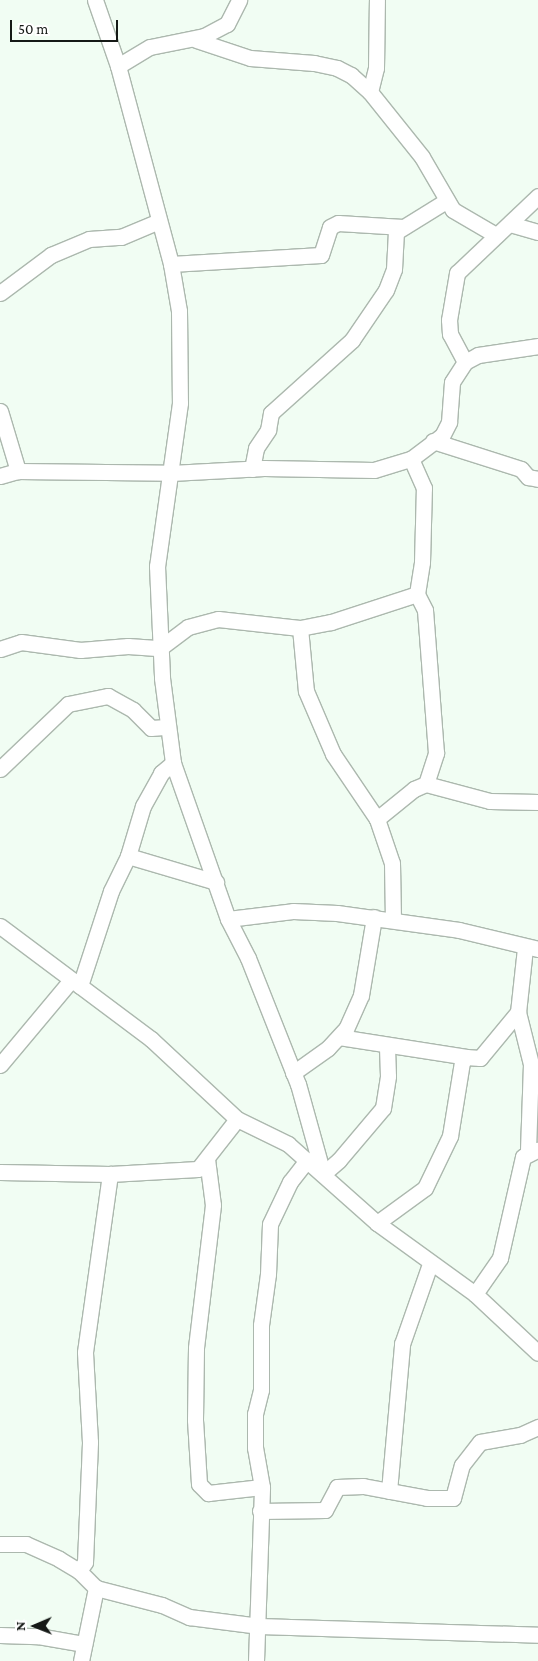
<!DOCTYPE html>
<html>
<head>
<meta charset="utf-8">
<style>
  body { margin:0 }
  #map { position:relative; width:538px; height:1661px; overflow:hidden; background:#f1fdf3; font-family:"Crimson Pro",serif }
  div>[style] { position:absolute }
  .roads { filter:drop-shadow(1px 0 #acb8ae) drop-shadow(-1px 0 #acb8ae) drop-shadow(0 1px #acb8ae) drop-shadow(0 -1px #acb8ae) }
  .street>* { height:15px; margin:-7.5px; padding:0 7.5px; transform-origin:7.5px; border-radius:7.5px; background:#fff }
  span { translate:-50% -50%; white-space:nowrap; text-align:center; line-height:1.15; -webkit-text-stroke:4px #fff; paint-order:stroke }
  .north { position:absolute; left:10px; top:1601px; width:50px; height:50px; -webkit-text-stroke:4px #fff; paint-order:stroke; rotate:269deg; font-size:14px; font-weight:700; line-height:20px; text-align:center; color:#151916 }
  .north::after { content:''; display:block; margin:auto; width:18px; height:22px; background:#151916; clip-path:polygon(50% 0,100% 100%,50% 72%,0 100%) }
  .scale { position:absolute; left:10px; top:20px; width:108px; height:22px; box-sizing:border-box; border:2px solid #151916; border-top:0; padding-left:6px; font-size:15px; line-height:18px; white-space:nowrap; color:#151916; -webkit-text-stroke:4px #fff; paint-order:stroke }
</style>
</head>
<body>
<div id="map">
  <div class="roads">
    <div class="street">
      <div style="left:95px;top:0;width:70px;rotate:70.8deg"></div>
      <div style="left:118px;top:66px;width:205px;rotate:75deg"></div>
      <div style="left:171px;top:264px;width:48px;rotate:80.3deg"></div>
      <div style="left:179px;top:311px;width:92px;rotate:89.4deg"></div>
      <div style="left:180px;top:403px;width:165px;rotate:98deg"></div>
      <div style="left:157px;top:566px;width:112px;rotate:87.4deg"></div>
      <div style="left:162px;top:678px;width:86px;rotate:82.6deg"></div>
      <div style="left:173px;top:763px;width:165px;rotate:70.6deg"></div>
      <div style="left:228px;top:919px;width:44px;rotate:62.9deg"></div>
      <div style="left:248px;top:958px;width:136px;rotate:68.4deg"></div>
      <div style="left:298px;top:1084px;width:93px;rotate:74.5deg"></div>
      <div style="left:323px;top:1174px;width:21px;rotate:-41deg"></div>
      <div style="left:339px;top:1160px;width:68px;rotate:-49.8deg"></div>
      <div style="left:383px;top:1108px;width:32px;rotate:-81deg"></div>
      <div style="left:388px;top:1076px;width:31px;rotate:-92deg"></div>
      <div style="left:196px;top:40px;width:57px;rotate:18.4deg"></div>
      <div style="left:250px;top:58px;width:64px;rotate:4.5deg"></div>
      <div style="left:314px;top:63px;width:24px;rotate:12deg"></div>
      <div style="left:337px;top:68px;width:16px;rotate:27deg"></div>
      <div style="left:351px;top:75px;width:25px;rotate:42deg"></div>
      <div style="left:370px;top:92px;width:83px;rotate:51.3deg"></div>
      <div style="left:422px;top:157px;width:61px;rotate:59.7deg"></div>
      <div style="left:453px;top:210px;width:50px;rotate:30.2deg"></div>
      <div style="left:118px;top:66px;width:37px;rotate:-31deg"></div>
      <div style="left:150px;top:47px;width:55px;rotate:-11.5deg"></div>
      <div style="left:204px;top:36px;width:26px;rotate:-28deg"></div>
      <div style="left:227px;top:24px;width:27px;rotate:-63deg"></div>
      <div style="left:370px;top:92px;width:25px;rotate:-76deg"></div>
      <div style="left:376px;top:68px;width:68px;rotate:-89.2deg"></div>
      <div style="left:510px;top:224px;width:29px;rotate:16deg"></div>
      <div style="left:171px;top:264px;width:150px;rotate:-3.4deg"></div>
      <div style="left:321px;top:255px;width:29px;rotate:-72deg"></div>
      <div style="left:330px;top:227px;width:9px;rotate:-27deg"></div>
      <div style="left:338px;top:223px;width:65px;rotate:3.5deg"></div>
      <div style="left:0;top:293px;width:64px;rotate:-36.7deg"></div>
      <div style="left:51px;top:255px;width:41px;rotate:-22.8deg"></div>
      <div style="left:89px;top:239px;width:32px;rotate:-4deg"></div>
      <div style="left:121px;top:237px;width:41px;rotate:-22.8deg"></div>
      <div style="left:465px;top:362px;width:32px;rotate:-118deg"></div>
      <div style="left:450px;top:334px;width:14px;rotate:-94deg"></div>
      <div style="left:449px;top:320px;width:48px;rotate:-80.3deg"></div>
      <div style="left:457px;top:273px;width:112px;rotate:-43.5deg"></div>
      <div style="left:0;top:411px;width:63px;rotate:73.3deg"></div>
      <div style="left:18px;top:471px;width:153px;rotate:0.7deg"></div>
      <div style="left:171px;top:473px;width:93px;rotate:-3.1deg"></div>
      <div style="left:264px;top:468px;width:110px;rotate:1deg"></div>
      <div style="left:374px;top:470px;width:39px;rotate:-17deg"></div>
      <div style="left:411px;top:459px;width:39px;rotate:-37deg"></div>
      <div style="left:442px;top:436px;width:16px;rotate:-63deg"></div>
      <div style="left:449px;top:422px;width:40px;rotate:-85.7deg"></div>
      <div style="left:452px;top:382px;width:24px;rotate:-57deg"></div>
      <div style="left:465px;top:362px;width:15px;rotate:-28deg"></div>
      <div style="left:478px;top:355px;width:61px;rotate:-8.5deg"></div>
      <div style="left:433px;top:441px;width:92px;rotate:17.7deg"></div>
      <div style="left:521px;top:469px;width:11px;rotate:49deg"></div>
      <div style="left:528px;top:477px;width:10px;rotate:11deg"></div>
      <div style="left:252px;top:469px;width:21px;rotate:-79deg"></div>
      <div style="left:256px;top:448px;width:22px;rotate:-56deg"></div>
      <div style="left:268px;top:430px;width:17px;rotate:-80deg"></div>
      <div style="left:271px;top:413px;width:109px;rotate:-42deg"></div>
      <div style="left:352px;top:340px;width:60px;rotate:-55.8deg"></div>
      <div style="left:386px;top:290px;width:22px;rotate:-69deg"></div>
      <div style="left:394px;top:269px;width:37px;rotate:-87deg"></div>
      <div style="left:396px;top:232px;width:59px;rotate:-31.8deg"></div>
      <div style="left:0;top:476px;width:19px;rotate:-16deg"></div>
      <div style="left:300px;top:628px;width:63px;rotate:84.6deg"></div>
      <div style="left:306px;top:691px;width:69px;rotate:66.8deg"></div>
      <div style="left:333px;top:754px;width:78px;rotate:55.9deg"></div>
      <div style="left:377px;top:819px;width:46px;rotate:71.2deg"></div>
      <div style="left:392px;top:863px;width:57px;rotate:89deg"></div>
      <div style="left:0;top:649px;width:22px;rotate:-18deg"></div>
      <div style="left:21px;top:642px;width:60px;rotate:7.7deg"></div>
      <div style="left:80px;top:650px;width:48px;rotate:-4.8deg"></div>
      <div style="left:128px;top:646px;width:32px;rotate:4deg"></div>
      <div style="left:160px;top:648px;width:35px;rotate:-37deg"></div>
      <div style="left:188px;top:627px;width:31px;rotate:-15deg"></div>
      <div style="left:218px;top:619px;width:82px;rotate:6.3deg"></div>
      <div style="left:300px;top:628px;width:32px;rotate:-11deg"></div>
      <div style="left:331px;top:622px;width:90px;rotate:-18deg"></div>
      <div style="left:0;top:769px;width:94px;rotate:-43.7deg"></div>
      <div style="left:68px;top:704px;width:41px;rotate:-11.3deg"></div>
      <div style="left:108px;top:696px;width:29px;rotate:29deg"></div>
      <div style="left:133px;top:710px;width:25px;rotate:45deg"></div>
      <div style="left:151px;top:728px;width:16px;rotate:-4deg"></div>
      <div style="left:426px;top:784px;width:66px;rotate:14.9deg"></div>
      <div style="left:490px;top:801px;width:48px;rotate:1.2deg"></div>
      <div style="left:377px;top:819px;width:48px;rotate:-39deg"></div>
      <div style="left:414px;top:789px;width:13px;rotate:-23deg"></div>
      <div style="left:426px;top:784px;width:33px;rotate:-72deg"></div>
      <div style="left:436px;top:753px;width:143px;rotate:-94.4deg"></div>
      <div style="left:425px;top:610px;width:18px;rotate:-117deg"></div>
      <div style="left:417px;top:594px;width:32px;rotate:-81deg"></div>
      <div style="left:422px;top:562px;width:74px;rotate:-88.5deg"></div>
      <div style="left:424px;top:488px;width:32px;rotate:-114deg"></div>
      <div style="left:128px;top:856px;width:92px;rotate:16.5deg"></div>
      <div style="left:228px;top:919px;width:65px;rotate:-7deg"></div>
      <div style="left:293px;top:911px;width:44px;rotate:2.6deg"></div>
      <div style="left:337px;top:913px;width:123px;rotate:7.9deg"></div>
      <div style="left:459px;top:930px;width:81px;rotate:13.5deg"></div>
      <div style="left:0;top:926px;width:189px;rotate:36.8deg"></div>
      <div style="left:151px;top:1039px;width:117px;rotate:42.9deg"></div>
      <div style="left:237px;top:1119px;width:57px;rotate:26.1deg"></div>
      <div style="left:288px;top:1144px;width:119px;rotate:41.6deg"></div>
      <div style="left:377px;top:1223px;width:121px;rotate:35.9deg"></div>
      <div style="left:475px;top:1294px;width:86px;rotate:43.1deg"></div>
      <div style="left:525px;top:948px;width:64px;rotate:96.2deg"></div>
      <div style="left:518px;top:1012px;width:54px;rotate:76deg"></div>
      <div style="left:531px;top:1064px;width:88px;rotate:92deg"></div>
      <div style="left:80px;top:986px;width:100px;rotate:-71.9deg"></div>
      <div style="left:111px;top:891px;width:39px;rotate:-64deg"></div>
      <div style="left:128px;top:856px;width:52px;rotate:-73.3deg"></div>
      <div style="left:143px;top:806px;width:38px;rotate:-61deg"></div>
      <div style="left:161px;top:773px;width:16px;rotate:-40deg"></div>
      <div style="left:339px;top:1037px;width:129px;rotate:8.9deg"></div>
      <div style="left:0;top:1065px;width:111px;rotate:-50.1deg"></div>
      <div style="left:293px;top:1073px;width:43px;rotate:-35.5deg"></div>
      <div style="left:328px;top:1048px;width:26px;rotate:-47deg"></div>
      <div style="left:346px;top:1029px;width:37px;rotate:-66deg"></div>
      <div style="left:361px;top:995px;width:79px;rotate:-80.5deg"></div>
      <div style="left:207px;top:1159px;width:46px;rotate:82.6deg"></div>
      <div style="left:213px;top:1205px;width:144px;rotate:96.8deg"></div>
      <div style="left:196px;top:1348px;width:72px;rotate:90.8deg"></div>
      <div style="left:195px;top:1420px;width:64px;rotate:86.4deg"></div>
      <div style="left:199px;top:1484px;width:13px;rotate:45deg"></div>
      <div style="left:208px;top:1493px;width:54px;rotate:-6.3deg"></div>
      <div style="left:0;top:1172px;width:110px;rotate:1deg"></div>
      <div style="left:110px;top:1174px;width:88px;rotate:-3.3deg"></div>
      <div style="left:198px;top:1169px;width:63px;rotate:-52deg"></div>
      <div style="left:377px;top:1223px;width:59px;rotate:-36.1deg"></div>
      <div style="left:425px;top:1188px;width:58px;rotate:-64.3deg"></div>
      <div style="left:450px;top:1136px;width:75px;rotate:-80.8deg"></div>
      <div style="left:462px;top:1062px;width:6px;rotate:-51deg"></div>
      <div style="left:466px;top:1057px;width:14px;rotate:4deg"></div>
      <div style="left:480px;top:1058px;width:60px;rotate:-50.4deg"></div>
      <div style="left:475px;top:1294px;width:44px;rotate:-55.2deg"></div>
      <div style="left:500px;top:1258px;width:104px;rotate:-77.2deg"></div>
      <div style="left:523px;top:1157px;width:16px;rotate:-27deg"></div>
      <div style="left:389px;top:1491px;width:148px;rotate:-84.9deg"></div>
      <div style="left:402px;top:1344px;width:85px;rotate:-70.7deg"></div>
      <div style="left:260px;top:1511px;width:65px;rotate:-0.9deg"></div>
      <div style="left:325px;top:1510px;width:26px;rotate:-62deg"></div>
      <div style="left:337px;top:1487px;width:26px;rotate:-2deg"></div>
      <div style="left:363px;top:1486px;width:65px;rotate:10.6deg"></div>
      <div style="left:427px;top:1498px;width:26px"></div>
      <div style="left:453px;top:1498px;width:34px;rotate:-75deg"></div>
      <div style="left:462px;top:1465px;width:29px;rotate:-52deg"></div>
      <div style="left:480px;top:1442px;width:41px;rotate:-9.9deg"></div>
      <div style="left:520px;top:1435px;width:20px;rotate:-24deg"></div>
      <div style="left:0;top:1544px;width:26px"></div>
      <div style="left:26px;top:1544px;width:36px;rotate:24deg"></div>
      <div style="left:59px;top:1559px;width:23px;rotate:31deg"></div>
      <div style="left:79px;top:1571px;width:24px;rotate:45deg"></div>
      <div style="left:96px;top:1588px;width:68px;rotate:14.4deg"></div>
      <div style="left:162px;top:1605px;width:30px;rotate:24deg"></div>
      <div style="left:189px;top:1617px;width:71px;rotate:7.3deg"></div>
      <div style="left:259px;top:1626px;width:279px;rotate:1.8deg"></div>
      <div style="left:79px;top:1571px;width:11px;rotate:-56deg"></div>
      <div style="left:85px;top:1562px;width:120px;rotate:-87.6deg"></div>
      <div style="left:90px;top:1442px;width:90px;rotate:-93.2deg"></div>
      <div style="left:85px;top:1352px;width:180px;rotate:-82deg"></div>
      <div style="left:0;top:1635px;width:38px;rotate:2deg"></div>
      <div style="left:38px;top:1636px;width:47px;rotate:9.9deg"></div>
      <div style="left:81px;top:1661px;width:75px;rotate:-78.4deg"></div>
      <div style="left:256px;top:1661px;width:174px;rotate:-88deg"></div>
      <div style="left:262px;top:1487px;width:40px;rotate:-100deg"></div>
      <div style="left:255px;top:1448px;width:34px;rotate:-90deg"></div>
      <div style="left:255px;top:1414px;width:25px;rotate:-76deg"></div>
      <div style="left:261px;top:1390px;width:65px;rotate:-90deg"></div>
      <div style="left:261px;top:1325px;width:51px;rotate:-82.2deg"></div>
      <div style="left:268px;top:1274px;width:50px;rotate:-87.7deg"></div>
      <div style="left:270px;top:1224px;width:47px;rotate:-64.5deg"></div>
      <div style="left:290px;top:1182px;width:28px;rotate:-52deg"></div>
    </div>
  </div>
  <div class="north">N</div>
  <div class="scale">50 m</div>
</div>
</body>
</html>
